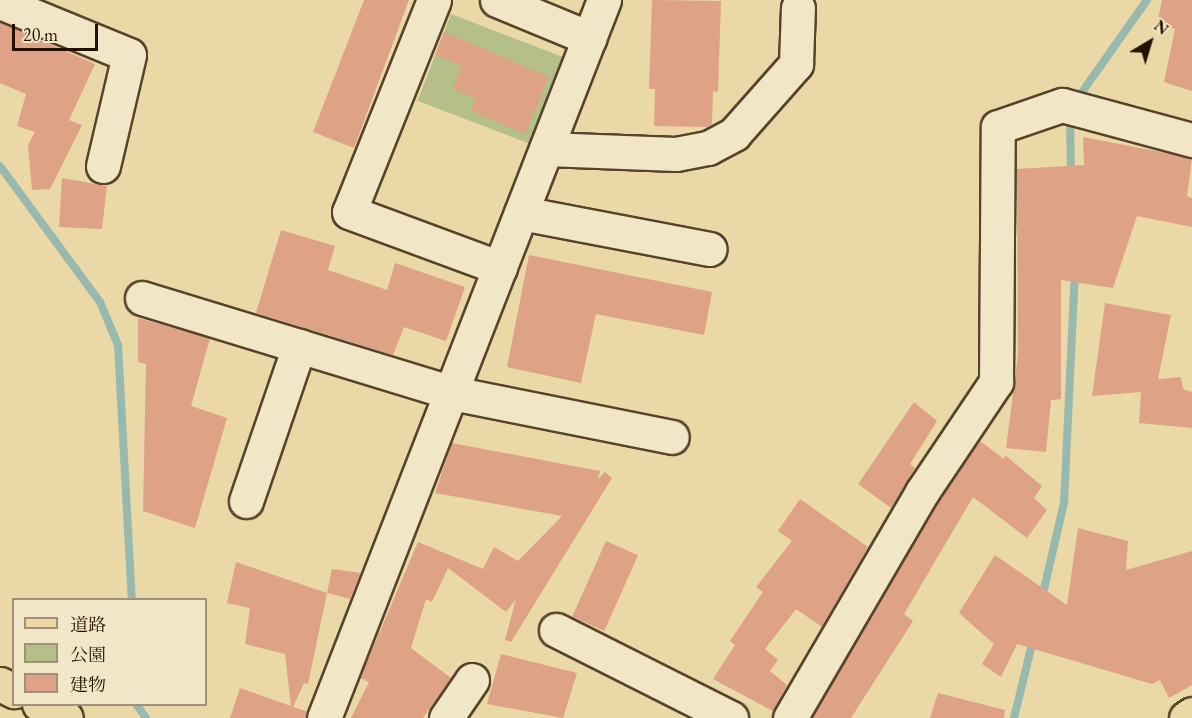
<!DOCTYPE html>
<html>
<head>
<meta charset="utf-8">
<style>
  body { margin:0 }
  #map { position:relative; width:1192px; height:718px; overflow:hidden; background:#ead8a7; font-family:"EB Garamond","Noto Serif JP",serif }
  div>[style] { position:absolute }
  .green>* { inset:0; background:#b4bf89; transform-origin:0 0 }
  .stream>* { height:8px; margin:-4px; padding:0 4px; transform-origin:4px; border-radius:4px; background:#98b9ae }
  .building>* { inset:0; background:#dea286; transform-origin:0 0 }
  .roads { filter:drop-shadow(2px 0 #56432a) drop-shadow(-2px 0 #56432a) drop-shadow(0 2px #56432a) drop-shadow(0 -2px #56432a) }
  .minor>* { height:33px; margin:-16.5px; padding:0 16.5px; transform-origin:16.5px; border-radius:16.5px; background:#f1e6c6 }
  .major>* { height:33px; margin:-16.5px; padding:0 16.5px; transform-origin:16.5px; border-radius:16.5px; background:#ead8a7 }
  span { translate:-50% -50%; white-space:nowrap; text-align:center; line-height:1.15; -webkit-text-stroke:6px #f1e6c6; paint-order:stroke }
  .legend { position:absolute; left:12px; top:598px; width:195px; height:108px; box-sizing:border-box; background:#f1e6c6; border:2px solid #9f9177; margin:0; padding:8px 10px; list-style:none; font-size:18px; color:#251100 }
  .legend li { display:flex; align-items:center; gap:12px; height:30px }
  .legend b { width:30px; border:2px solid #9f9177 }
  .north { position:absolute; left:1120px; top:12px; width:60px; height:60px; -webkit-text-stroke:4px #f1e6c6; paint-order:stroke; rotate:38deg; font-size:16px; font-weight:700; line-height:24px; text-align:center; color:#251100 }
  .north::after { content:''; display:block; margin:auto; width:21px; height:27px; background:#251100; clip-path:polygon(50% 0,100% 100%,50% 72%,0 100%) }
  .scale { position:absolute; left:12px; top:24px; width:86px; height:27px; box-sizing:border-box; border:3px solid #251100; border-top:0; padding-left:8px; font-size:18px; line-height:21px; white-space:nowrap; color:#251100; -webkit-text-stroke:4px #f1e6c6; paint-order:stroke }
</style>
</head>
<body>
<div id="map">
  <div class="green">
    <div style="left:451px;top:14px;width:122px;height:93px;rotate:21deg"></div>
  </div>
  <div class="stream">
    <div style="left:1075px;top:102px;width:125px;rotate:-54.8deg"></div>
    <div style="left:1070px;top:113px;width:62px;rotate:89.1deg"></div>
    <div style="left:0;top:166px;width:169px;rotate:53.7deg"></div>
    <div style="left:100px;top:302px;width:47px;rotate:67.3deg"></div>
    <div style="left:118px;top:345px;width:255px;rotate:86.9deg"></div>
    <div style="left:1042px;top:598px;width:98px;rotate:-77deg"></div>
    <div style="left:1064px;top:503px;width:232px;rotate:-87.3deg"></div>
    <div style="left:136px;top:704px;width:17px;rotate:54deg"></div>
    <div style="left:1014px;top:718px;width:80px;rotate:-76.3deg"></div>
  </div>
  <div class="building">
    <div style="clip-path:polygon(364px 0,409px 0,354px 148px,313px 132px)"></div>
    <div style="clip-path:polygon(652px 0,721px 1px,718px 92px,713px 91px,712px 124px,707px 127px,654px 126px,655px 89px,649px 89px)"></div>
    <div style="clip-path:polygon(1162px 0,1192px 0,1192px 91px,1164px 82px,1175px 29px,1157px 25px)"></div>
    <div style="clip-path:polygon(0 22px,95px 64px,69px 120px,82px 125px,50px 189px,32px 190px,28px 145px,35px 132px,17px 126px,26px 94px,0 83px)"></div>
    <div style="clip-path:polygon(444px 32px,549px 77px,525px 134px,471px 111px,476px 99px,453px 89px,462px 66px,435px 55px)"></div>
    <div style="clip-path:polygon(1083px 137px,1192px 158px,1187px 196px,1192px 198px,1192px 227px,1137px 216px,1113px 288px,1061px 280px,1061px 399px,1051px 400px,1046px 452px,1006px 448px,1018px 355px,1017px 169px,1084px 165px)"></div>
    <div style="clip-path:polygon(62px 178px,107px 186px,102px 229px,59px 227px)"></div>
    <div style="clip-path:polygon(281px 230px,335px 246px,328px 270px,387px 290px,395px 263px,465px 287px,446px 341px,404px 327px,393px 355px,256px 313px)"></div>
    <div style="clip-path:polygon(529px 255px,712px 292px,704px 335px,596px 314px,581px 383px,507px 367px)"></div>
    <div style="clip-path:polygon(1105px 303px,1171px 315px,1158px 379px,1181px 377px,1183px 389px,1192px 392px,1192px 428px,1139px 423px,1141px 392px,1092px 396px)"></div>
    <div style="clip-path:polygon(138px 318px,210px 338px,191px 406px,227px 418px,195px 528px,143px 511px,146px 364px,138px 362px)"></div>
    <div style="clip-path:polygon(914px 402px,937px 421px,910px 464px,915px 468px,891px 508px,858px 484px)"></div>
    <div style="clip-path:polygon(980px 441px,1004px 459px,1005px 455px,1042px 486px,1034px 498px,1047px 510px,1027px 538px,973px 497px,904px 614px,913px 621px,851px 718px,812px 718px,938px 502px)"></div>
    <div style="clip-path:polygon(452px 443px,600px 471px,598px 479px,605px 472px,612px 478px,511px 642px,505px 640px,516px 599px,506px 612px,448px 568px,432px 602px,426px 599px,411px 648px,451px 678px,423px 718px,351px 718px,369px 682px,360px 678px,418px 542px,483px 569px,494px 547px,518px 561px,562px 516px,435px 493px)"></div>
    <div style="clip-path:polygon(800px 499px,868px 547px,822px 627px,796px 609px,765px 649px,778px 660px,770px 671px,787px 685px,773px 711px,713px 679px,735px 645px,730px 641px,763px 592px,756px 587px,792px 541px,778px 531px)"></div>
    <div style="clip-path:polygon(1078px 528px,1128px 541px,1126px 570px,1192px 551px,1192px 685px,1169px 698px,1160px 680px,1152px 684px,1017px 644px,1001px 677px,982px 664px,994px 644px,959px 613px,995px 555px,1067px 605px)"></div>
    <div style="left:606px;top:541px;width:35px;height:83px;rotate:24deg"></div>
    <div style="clip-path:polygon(236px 562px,327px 593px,308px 684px,304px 683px,293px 707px,306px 711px,306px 718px,230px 718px,240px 688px,291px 706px,285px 654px,245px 644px,250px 608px,227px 603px)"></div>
    <div style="clip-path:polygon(332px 569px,361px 573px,350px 599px,327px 593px)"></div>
    <div style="clip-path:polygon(501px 654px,577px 673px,563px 718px,487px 704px)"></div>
    <div style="clip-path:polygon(938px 693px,1005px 710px,1004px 718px,930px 718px)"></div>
  </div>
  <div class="roads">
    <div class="minor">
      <div style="left:434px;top:0;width:228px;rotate:111.8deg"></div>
      <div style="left:349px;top:212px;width:161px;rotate:20.3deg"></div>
      <div style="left:497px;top:0;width:100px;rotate:22.4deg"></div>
      <div style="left:0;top:2px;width:139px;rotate:22.3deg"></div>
      <div style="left:129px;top:55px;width:114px;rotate:103.2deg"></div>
      <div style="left:546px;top:149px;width:130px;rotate:2.2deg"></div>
      <div style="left:676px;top:154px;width:33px;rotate:-11deg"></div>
      <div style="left:708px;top:148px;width:30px;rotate:-28deg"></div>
      <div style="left:734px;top:134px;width:94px;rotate:-48.5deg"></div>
      <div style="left:796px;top:64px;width:56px;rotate:-88deg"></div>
      <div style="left:521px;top:213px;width:192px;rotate:10.8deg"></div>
      <div style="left:142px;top:298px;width:324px;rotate:17deg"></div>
      <div style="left:452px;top:393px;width:224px;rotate:11.3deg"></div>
      <div style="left:246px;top:501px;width:164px;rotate:-71.1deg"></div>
      <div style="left:556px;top:630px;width:196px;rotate:26.7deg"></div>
      <div style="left:324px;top:718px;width:771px;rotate:-68.7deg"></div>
      <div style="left:446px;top:718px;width:46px;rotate:-55.6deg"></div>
      <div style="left:790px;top:718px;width:262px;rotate:-59.7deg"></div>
      <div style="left:922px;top:492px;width:133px;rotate:-56.1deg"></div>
      <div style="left:996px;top:382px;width:255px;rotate:-89.6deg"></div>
      <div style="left:998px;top:127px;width:68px;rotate:-19deg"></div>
      <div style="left:1062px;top:105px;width:135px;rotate:15.1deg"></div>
    </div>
    <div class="major">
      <div style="left:0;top:684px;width:16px;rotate:27deg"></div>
      <div style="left:39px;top:704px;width:30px;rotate:27deg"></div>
      <div style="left:1186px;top:718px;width:7px;rotate:-34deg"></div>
    </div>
  </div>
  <ul class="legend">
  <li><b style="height:8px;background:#ead8a7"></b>道路</li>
  <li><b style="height:16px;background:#b4bf89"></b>公園</li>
  <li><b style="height:16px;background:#dea286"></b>建物</li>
  </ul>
  <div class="north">N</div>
  <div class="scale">20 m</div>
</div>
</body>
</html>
